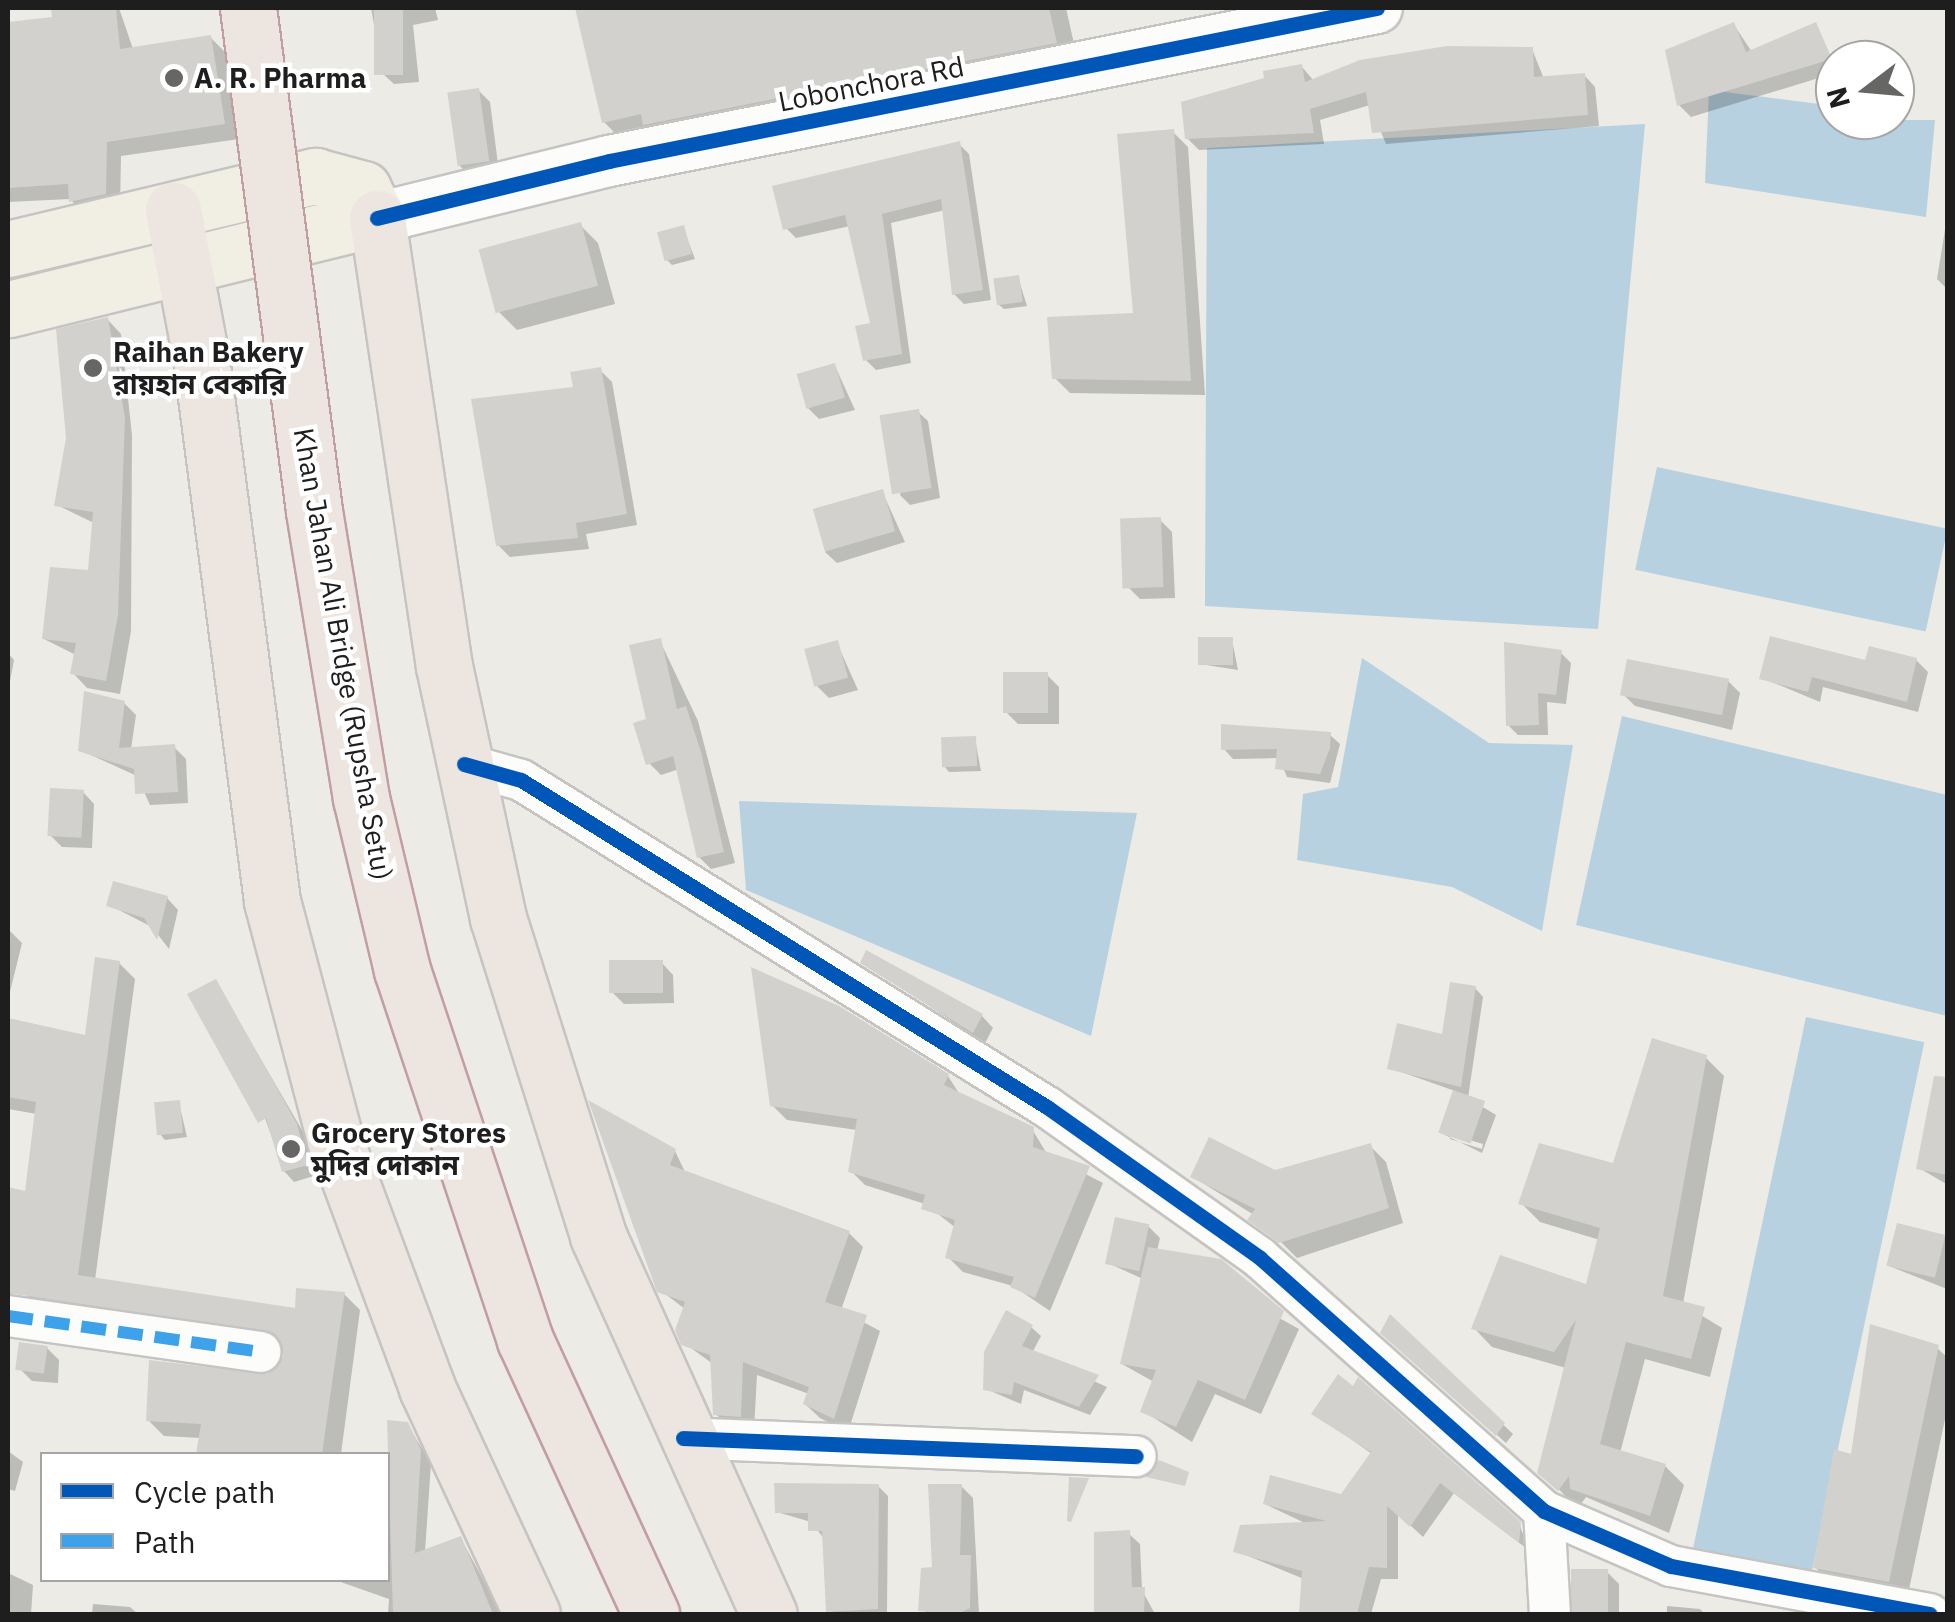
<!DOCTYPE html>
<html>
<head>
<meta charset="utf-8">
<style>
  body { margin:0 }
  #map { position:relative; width:1955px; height:1622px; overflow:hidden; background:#ecebe6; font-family:"IBM Plex Sans","Noto Sans Bengali",sans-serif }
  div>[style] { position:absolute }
  .water>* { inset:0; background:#b8d1e0; transform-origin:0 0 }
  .shadow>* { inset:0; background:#0003 }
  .building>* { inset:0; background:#d3d1cd; transform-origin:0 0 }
  .roads { filter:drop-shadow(2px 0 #c5c4c2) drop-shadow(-2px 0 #c5c4c2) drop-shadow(0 2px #c5c4c2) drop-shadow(0 -2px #c5c4c2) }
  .minor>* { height:40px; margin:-20px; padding:0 20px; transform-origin:20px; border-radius:20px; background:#fcfcfb }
  .tertiary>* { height:50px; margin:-25px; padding:0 25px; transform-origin:25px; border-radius:25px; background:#fcfcfb }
  .primary>* { height:55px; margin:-27.5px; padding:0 27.5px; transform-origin:27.5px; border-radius:27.5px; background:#f1eee3 }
  .trunk>* { height:55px; margin:-27.5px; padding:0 27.5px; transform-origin:27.5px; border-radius:27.5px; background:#ede6e0 }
  .bridges { filter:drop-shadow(2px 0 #c29da1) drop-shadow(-2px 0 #c29da1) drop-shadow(0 2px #c29da1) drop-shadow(0 -2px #c29da1) }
  .trunk-bridge>* { height:55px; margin:-27.5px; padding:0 27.5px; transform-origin:27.5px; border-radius:27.5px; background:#ede6e0 }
  .quiet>* { height:12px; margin-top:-6px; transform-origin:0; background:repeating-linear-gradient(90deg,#3da2ea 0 25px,transparent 0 37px) }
  .cycleway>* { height:15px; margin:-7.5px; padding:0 7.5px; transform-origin:7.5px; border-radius:7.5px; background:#0057b8 }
  .dots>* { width:28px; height:28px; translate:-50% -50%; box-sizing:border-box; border:5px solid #fff; border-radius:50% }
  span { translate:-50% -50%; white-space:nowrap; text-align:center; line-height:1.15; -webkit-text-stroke:9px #fff; paint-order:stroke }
  .poi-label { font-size:28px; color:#1e1e1e; font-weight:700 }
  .left { translate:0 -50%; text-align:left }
  .street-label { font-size:28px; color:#1e1e1e }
  .frame { position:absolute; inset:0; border:10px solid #1e1e1e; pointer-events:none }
  .legend { position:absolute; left:40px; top:1452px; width:350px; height:130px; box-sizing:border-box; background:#fff; border:2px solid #a5a5a5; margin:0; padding:12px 18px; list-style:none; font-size:30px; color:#1e1e1e }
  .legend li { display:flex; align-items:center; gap:20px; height:50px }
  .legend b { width:50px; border:2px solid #a5a5a5 }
  .north { position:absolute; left:1815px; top:40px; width:100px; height:100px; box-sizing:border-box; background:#fff; border:2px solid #a5a5a5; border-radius:50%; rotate:254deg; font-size:28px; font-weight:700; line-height:40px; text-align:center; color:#1e1e1e }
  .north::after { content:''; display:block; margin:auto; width:35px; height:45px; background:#666664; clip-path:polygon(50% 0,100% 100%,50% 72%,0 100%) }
</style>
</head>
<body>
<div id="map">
  <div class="water">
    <div style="clip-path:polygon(1709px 90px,1835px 106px,1835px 120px,1935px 120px,1926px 217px,1705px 183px)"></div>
    <div style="clip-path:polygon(1645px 124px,1598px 629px,1205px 606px,1207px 148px)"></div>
    <div style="left:1657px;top:467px;width:297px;height:105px;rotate:12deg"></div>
    <div style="clip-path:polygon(1362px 658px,1489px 743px,1573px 745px,1542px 931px,1452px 887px,1297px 860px,1303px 794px,1338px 787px)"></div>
    <div style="clip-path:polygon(1622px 716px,1947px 795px,1947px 1016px,1576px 925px)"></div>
    <div style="clip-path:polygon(739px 801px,1137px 813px,1091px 1036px,746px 890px)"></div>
    <div style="left:1806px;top:1017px;width:121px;height:544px;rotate:12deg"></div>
  </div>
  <div class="shadow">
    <div style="clip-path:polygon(119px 8px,133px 49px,211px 38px,226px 53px,239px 139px,121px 156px,120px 208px,86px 215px,70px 199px,8px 202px,8px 25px,55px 20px,53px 9px)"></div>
    <div style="clip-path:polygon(371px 8px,435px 8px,438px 20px,413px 25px,419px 82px,394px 84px,383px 74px)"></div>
    <div style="clip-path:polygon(577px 8px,1066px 8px,1079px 66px,628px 146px,604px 122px)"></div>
    <div style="clip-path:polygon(1734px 25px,1752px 52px,1815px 25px,1835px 73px,1691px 117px,1679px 105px)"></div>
    <div style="clip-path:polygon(1532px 49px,1544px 79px,1584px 75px,1595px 87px,1599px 126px,1386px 144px,1370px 105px,1320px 120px,1324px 144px,1199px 150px,1187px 138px,1302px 67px,1314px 81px)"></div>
    <div style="clip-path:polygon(478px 90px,490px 102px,499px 172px,471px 177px,459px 165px)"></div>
    <div style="clip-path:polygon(1173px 132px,1188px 147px,1205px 395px,1070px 393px,1055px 378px,1136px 315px)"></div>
    <div style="clip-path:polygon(959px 144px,969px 154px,991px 300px,964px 304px,954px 294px,945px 210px,891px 223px,911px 363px,876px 370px,866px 360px,873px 325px,850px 226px,796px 238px,786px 228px)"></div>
    <div style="clip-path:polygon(1948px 211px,1948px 290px,1937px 279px)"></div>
    <div style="clip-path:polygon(580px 225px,598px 243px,615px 304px,517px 330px,499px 312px)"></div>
    <div style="clip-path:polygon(683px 228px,695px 259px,672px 265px,667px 260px)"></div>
    <div style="clip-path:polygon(1018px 277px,1027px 306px,1004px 309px,998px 304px)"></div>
    <div style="clip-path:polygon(107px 319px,121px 334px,132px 435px,131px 631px,120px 694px,87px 688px,73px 673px,76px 655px,44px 639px,90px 573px,94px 523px,57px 505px)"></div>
    <div style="clip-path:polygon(835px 366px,855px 410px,819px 419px,807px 407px)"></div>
    <div style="clip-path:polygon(600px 370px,612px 382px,637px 525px,586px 534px,589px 549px,510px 557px,498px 545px,576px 389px)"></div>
    <div style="clip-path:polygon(918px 412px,928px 421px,940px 498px,910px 505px,900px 495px)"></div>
    <div style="clip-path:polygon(882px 491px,905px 542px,837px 563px,825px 552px)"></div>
    <div style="clip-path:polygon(1160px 520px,1172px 532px,1175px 598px,1140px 599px,1128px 587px)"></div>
    <div style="clip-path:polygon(1232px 640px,1238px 670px,1200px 664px)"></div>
    <div style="clip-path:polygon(660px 641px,698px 721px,735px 863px,711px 869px,699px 857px,679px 769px,661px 775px,649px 763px)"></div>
    <div style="clip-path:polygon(837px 643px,858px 690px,829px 698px,817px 686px)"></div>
    <div style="clip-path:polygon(1560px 652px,1571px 663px,1566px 704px,1547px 702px,1548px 735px,1518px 735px,1508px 725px)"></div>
    <div style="clip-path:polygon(8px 653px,14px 660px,8px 692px)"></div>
    <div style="clip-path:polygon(1916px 660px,1928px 672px,1918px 712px,1823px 687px,1820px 702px,1762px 678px)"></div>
    <div style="clip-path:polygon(1047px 675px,1059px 687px,1059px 724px,1018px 724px,1006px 712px)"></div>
    <div style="clip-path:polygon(1728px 681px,1740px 693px,1732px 730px,1635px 706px,1623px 694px)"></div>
    <div style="clip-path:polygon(124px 703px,136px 715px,131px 749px,174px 747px,186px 759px,188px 803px,150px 805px,137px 776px,80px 750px)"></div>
    <div style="clip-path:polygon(1330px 735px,1340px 744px,1330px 783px,1287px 777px,1279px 758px,1233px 759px,1224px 749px)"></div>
    <div style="clip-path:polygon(975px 739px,981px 771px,949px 772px,944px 766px)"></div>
    <div style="clip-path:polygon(83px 792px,94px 804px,92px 848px,62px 847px,50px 835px)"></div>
    <div style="clip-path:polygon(167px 898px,178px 910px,169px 949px,152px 927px,109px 905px)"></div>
    <div style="clip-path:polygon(8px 929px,22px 943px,8px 1000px)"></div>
    <div style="clip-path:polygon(863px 962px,982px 1016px,993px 1028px,985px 1043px)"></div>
    <div style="clip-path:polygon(119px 963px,135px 979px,95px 1280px,297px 1311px,344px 1294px,360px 1310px,341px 1454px,199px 1454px,201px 1438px,164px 1436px,148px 1420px,269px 1377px,286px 1357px,282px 1344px,41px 1309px,25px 1293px,25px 1247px,8px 1311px,8px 1190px,27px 1194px,37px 1114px,8px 1109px,8px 1021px,87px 1038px)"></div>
    <div style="clip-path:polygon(662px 963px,673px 975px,674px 1003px,624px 1004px,612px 992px)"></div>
    <div style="clip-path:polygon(216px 982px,306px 1137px,317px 1175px,294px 1182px,284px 1171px)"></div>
    <div style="clip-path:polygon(evenodd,1475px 988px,1483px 997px,1468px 1098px,1496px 1115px,1482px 1153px,1439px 1132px,1455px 1091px,1390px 1068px,1444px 1037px,1475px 988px,1450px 1134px,1483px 1144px,1482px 1149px,1450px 1139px,1450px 1134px)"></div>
    <div style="clip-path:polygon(1705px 1057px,1724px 1076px,1683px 1304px,1722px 1328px,1710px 1377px,1645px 1359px,1620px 1453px,1665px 1466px,1684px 1485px,1669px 1533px,1586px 1497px,1578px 1508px,1568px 1499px,1555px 1485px,1566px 1368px,1492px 1347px,1474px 1328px,1587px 1287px,1600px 1240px,1540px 1222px,1521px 1203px,1614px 1166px)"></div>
    <div style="clip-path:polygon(948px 1076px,960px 1095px,1032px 1129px,1047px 1154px,1103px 1183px,1050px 1311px,1013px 1286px,963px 1272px,948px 1257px,956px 1228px,925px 1204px,865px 1185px,851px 1171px,857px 1130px,787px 1120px,772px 1105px)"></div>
    <div style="clip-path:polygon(179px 1103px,187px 1137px,165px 1140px,160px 1134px)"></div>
    <div style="clip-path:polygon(593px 1106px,675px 1151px,686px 1174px,849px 1233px,863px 1247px,841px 1310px,880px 1331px,848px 1432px,820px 1418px,805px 1404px,809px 1394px,757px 1375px,754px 1430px,731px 1429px,716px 1414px,713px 1364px,684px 1343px,685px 1309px,660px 1290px)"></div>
    <div style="clip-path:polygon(1948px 1106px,1948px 1185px,1919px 1168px)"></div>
    <div style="clip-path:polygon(1370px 1146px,1386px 1162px,1403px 1223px,1297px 1258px,1254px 1215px,1193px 1177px,1275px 1172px)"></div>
    <div style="clip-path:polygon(1148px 1226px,1160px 1238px,1157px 1251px,1299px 1329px,1261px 1414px,1215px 1394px,1192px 1442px,1143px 1411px,1154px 1382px,1122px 1364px,1143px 1279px,1108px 1263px)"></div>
    <div style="clip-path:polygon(1945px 1237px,1947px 1289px,1889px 1266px)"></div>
    <div style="clip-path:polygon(1391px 1318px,1513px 1434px,1506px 1443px,1393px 1342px)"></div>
    <div style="clip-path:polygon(1031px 1327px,1041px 1336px,1032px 1353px,1107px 1387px,1090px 1415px,1024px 1390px,1021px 1404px,986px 1389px)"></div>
    <div style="clip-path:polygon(47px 1348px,59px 1360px,58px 1383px,32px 1381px,20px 1369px)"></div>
    <div style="clip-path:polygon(1937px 1348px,1948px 1358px,1948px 1405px,1907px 1599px,1834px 1586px,1815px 1567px)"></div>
    <div style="clip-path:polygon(1314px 1413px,1519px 1524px,1530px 1551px,1454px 1493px,1423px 1537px,1398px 1514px,1398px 1579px,1381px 1579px,1371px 1614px,1302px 1614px,1304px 1579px,1236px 1551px,1307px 1524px,1265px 1504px,1342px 1497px,1372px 1454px)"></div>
    <div style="clip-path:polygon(390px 1423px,407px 1424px,431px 1463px,425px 1552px,461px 1539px,502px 1614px,388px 1614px,389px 1599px,335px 1580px,388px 1580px)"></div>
    <div style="clip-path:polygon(8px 1451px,23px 1462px,15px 1491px,8px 1489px)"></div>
    <div style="clip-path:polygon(878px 1486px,888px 1496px,887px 1614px,832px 1614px,825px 1540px,811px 1522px,777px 1512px)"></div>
    <div style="clip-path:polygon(961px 1486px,973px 1498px,979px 1614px,925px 1614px)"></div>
    <div style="clip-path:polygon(1128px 1533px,1140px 1544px,1142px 1590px,1155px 1614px,1096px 1614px,1096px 1534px)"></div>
    <div style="clip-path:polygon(1574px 1572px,1607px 1572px,1619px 1584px,1619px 1614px,1573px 1614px)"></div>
    <div style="clip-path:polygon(8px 1573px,33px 1585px,31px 1614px,8px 1614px)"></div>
    <div style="clip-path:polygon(93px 1604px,130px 1607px,138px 1614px,92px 1614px)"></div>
    <div style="clip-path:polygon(1667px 1606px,1700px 1609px,1705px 1614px,1667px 1614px)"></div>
  </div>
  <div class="building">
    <div style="clip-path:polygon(51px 8px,116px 8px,120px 49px,211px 35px,225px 124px,107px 142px,106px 194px,69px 202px,68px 184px,8px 188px,8px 22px,52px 17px)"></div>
    <div style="left:374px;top:8px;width:29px;height:67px"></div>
    <div style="clip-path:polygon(575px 8px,1049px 8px,1057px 43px,643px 125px,641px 114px,602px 123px)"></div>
    <div style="clip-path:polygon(1734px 22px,1746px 52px,1816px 22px,1832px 59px,1677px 106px,1665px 50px)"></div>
    <div style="clip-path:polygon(1447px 46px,1533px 47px,1534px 77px,1585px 73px,1588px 115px,1372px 133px,1366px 92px,1310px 109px,1314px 133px,1185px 139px,1181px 102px,1264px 78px,1263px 71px,1302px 64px,1305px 82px,1360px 60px)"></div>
    <div style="left:479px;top:88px;width:74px;height:32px;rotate:82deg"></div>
    <div style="clip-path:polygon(1174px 129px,1191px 381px,1052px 379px,1047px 317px,1133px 313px,1117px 134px)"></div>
    <div style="clip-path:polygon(960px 141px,983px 290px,952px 295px,941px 199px,882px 214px,902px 354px,863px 361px,855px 326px,870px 323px,845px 215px,783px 230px,772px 186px)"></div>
    <div style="left:581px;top:222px;width:66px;height:106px;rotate:75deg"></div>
    <div style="left:684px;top:225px;width:30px;height:28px;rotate:75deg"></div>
    <div style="left:1019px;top:275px;width:27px;height:26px;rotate:82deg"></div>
    <div style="clip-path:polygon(108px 317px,125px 418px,118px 615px,106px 681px,70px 674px,76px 643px,42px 639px,50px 567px,88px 570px,93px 512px,54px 506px,66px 438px,56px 329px)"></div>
    <div style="left:835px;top:363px;width:36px;height:40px;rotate:74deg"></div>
    <div style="clip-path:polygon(601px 367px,627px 514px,576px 523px,578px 538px,496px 546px,471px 399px,573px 387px,570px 372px)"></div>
    <div style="left:919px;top:409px;width:80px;height:40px;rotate:81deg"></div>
    <div style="left:883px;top:489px;width:44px;height:73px;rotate:74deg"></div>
    <div style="left:1161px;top:517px;width:70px;height:41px;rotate:88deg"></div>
    <div style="clip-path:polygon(1770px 636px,1865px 660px,1869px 646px,1917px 658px,1907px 702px,1812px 677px,1808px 692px,1759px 679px)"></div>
    <div style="left:1198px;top:637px;width:35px;height:28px"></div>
    <div style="clip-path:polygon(661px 638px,677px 709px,686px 706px,701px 752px,724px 852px,697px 858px,673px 756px,646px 765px,633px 723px,646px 719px,629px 645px)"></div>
    <div style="left:838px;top:640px;width:39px;height:35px;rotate:75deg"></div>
    <div style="clip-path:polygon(1504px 642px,1562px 650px,1556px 695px,1538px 693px,1539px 725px,1506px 726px)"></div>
    <div style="left:1627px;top:659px;width:104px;height:37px;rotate:11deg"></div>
    <div style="left:1003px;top:672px;width:45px;height:41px"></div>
    <div style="clip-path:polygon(84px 691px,125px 701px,119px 748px,175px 744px,178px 792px,135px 794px,134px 769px,78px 751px)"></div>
    <div style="clip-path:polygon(1221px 724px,1331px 732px,1330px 748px,1320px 774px,1275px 769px,1277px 749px,1221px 750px)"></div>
    <div style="left:976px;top:736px;width:30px;height:35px;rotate:88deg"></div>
    <div style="left:50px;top:788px;width:34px;height:48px;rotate:3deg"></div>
    <div style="clip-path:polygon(113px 881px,168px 896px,157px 940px,144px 918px,106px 906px)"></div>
    <div style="clip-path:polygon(866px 950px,983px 1014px,973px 1033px,860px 963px)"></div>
    <div style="clip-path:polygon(95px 957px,120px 961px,78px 1275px,295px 1308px,296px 1288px,345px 1292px,322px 1454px,196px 1454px,201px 1424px,146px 1421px,149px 1360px,268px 1374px,283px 1356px,274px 1333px,8px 1293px,8px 1187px,25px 1191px,36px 1102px,8px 1097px,8px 1018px,85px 1035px)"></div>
    <div style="left:663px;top:960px;width:33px;height:54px;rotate:90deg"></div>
    <div style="clip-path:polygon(751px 967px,839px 1006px,949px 1074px,944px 1085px,1034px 1127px,1033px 1147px,1090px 1166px,1035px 1298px,1010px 1287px,1014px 1277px,945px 1258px,955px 1220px,921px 1209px,925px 1195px,848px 1172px,857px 1119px,770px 1106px)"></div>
    <div style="clip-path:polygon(216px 979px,297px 1124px,308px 1165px,282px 1172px,266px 1118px,258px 1123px,187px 994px)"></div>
    <div style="clip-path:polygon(1450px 982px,1476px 986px,1461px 1087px,1387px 1069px,1397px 1023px,1442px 1034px)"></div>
    <div style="clip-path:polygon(1652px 1038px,1707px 1055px,1663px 1296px,1705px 1307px,1691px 1359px,1626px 1342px,1600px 1444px,1666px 1464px,1650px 1516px,1570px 1489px,1569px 1476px,1558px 1491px,1537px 1473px,1576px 1320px,1554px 1352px,1471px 1329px,1500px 1255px,1586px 1284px,1600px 1228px,1518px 1204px,1539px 1143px,1613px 1163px)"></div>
    <div style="clip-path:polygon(1934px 1076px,1948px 1077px,1948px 1175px,1916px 1169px)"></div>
    <div style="left:1453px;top:1090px;width:34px;height:45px;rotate:19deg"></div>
    <div style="left:180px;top:1100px;width:33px;height:26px;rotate:85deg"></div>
    <div style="clip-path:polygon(588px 1100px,676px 1149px,670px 1165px,850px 1231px,825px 1302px,867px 1315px,834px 1419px,803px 1404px,809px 1387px,743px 1362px,741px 1417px,713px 1415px,710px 1355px,681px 1345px,675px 1330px,685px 1302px,657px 1292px)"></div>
    <div style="clip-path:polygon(1209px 1137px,1275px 1170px,1371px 1143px,1389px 1208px,1279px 1243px,1247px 1220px,1255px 1209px,1190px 1177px)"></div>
    <div style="left:1115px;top:1217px;width:35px;height:48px;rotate:12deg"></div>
    <div style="left:1897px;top:1223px;width:50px;height:44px;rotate:14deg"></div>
    <div style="clip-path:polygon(1148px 1247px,1221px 1259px,1284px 1311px,1245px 1400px,1198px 1380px,1176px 1427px,1140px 1412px,1156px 1370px,1120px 1364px)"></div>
    <div style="clip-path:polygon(1006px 1310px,1033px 1325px,1022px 1346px,1099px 1375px,1079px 1407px,1014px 1382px,1012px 1395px,983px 1390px,984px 1352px)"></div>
    <div style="clip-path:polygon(1390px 1314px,1505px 1423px,1496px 1436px,1380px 1333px)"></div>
    <div style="clip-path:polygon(1870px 1324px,1939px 1345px,1889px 1582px,1813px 1568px,1834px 1449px,1851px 1454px)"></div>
    <div style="left:19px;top:1342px;width:29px;height:28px;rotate:8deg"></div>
    <div style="clip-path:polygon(1338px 1374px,1353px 1386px,1358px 1377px,1521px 1522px,1519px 1543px,1440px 1483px,1410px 1527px,1387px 1506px,1387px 1568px,1369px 1567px,1357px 1614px,1299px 1614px,1302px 1571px,1233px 1552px,1240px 1525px,1326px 1521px,1263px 1504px,1270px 1475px,1341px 1494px,1371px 1452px,1311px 1414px)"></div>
    <div style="clip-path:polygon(387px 1420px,408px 1422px,421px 1450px,415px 1553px,461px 1536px,493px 1614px,393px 1614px)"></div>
    <div style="clip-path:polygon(1159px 1460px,1189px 1472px,1185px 1486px,1146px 1477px)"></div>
    <div style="clip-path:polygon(1069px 1477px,1089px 1478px,1071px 1522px,1067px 1521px)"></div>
    <div style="clip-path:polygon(774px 1483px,879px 1484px,878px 1609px,826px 1612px,822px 1531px,808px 1531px,808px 1513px,775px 1513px)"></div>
    <div style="clip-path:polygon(928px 1484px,962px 1484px,960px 1555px,971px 1555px,970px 1608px,958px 1614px,918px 1611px,921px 1568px,932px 1567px)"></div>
    <div style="clip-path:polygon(1130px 1530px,1132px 1587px,1145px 1587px,1144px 1614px,1094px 1612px,1094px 1532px)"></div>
    <div style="left:1608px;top:1569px;width:45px;height:37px;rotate:90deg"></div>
  </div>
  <div class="roads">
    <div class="minor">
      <div style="left:464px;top:764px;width:59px;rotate:15.7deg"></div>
      <div style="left:521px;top:780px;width:619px;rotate:31.87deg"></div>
      <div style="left:1047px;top:1107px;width:261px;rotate:35.3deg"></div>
      <div style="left:1260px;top:1258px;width:380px;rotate:41.7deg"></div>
      <div style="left:1544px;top:1511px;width:138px;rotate:23.4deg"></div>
      <div style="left:1671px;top:1566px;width:263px;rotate:10.5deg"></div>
      <div style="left:8px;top:1316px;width:255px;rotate:8.1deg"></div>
      <div style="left:683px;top:1438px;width:453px;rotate:2.3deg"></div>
      <div style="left:1544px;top:1511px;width:103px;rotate:86.7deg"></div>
    </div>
    <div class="tertiary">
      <div style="left:377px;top:218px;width:239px;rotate:-13.8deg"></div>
      <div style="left:609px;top:161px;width:783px;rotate:-11.27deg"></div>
    </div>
    <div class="primary">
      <div style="left:8px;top:249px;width:316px;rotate:-13.4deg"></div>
      <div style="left:315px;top:176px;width:50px;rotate:15.2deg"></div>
      <div style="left:363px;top:189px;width:32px;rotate:64deg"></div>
      <div style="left:377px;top:218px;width:380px;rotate:166.1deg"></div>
    </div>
    <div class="trunk">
      <div style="left:173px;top:210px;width:151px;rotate:79.3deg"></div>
      <div style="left:201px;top:358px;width:548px;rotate:82.55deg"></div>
      <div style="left:272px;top:901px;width:247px;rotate:75.2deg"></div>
      <div style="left:335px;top:1140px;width:265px;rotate:69.6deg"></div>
      <div style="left:427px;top:1388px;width:249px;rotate:65.1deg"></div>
      <div style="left:377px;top:218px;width:453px;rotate:81.5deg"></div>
      <div style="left:444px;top:666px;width:258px;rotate:77.9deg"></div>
      <div style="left:498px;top:918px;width:333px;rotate:72.5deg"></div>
      <div style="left:598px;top:1236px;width:415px;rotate:65.7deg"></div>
    </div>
  </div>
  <div class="bridges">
    <div class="trunk-bridge">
      <div style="left:248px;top:8px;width:507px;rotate:82.52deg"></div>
      <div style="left:314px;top:511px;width:291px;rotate:80.7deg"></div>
      <div style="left:361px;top:798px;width:177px;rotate:76.6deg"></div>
      <div style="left:402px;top:970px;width:390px;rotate:71.6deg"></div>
      <div style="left:525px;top:1340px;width:302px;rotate:65.3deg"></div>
    </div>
  </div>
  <div class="quiet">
    <div style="left:8px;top:1316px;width:255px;rotate:8.1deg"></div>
  </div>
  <div class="cycleway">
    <div style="left:377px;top:218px;width:239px;rotate:-13.8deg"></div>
    <div style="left:609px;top:161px;width:783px;rotate:-11.27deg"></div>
    <div style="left:464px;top:764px;width:59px;rotate:15.7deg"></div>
    <div style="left:521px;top:780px;width:619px;rotate:31.87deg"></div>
    <div style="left:1047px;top:1107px;width:261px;rotate:35.3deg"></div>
    <div style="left:1260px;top:1258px;width:380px;rotate:41.7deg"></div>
    <div style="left:1544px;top:1511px;width:138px;rotate:23.4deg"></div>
    <div style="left:1671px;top:1566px;width:263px;rotate:10.5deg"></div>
    <div style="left:683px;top:1438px;width:453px;rotate:2.3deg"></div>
  </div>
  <div class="dots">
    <div style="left:174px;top:78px;background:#666664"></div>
    <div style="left:93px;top:368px;background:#666664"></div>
    <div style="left:291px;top:1149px;background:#666664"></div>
  </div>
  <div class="poi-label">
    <span class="left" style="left:194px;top:78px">A. R. Pharma</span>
    <span class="left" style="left:113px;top:368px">Raihan Bakery<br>রায়হান বেকারি</span>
    <span class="left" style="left:311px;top:1149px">Grocery Stores<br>মুদির দোকান</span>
  </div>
  <div class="street-label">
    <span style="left:871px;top:84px;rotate:-11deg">Lobonchora Rd</span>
    <span style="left:343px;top:654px;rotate:80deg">Khan Jahan Ali Bridge (Rupsha Setu)</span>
  </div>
  <div class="frame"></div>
  <ul class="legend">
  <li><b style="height:12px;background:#0057b8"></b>Cycle path</li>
  <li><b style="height:12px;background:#3da2ea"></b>Path</li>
  </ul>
  <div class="north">N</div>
</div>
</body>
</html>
